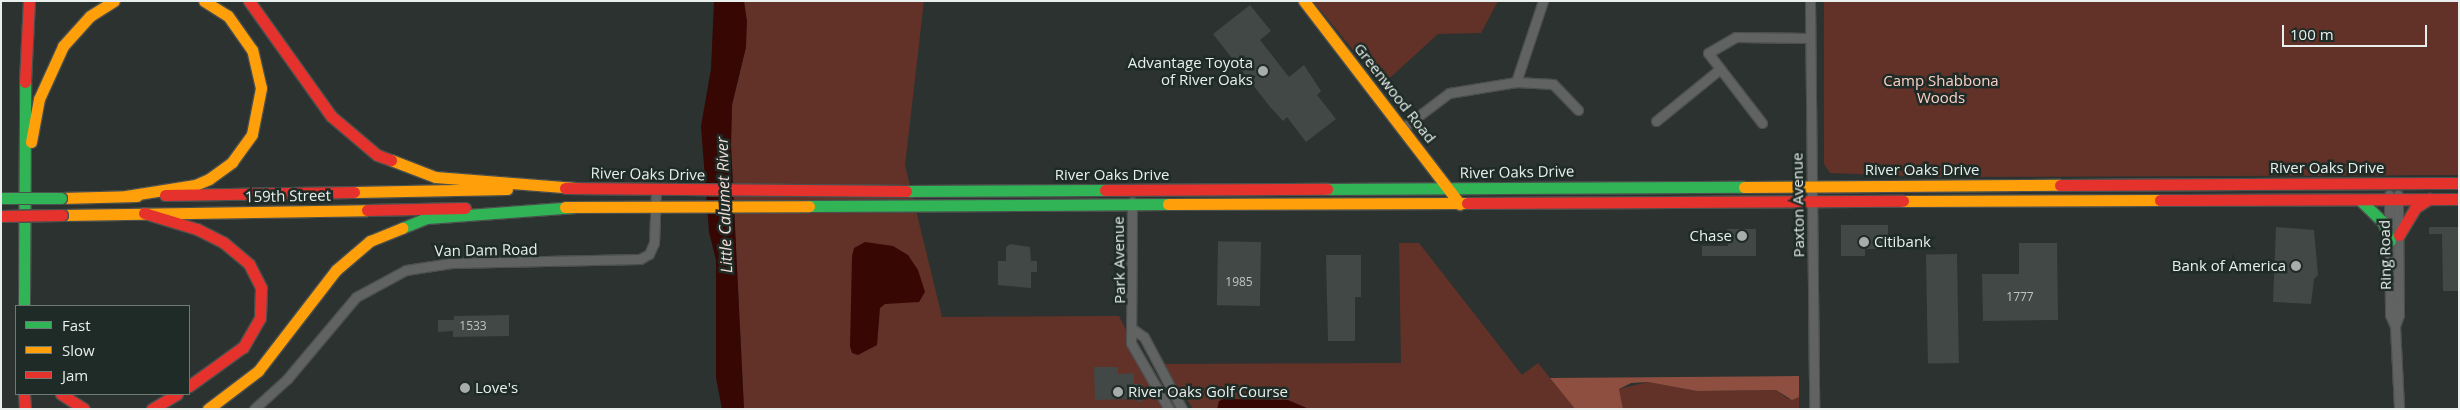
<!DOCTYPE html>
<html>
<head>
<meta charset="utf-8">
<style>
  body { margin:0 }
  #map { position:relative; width:2460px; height:410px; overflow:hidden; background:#2c322f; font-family:"Open Sans",sans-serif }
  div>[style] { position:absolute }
  .green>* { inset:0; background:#623228 }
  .forest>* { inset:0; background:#8f4f40 }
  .water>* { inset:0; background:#370704 }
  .building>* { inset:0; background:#424845; transform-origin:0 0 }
  .roads { filter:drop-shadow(1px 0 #4b4f4d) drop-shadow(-1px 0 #4b4f4d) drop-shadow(0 1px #4b4f4d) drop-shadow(0 -1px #4b4f4d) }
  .street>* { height:9px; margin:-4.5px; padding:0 4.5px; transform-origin:4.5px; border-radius:4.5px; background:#616362 }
  .fast>* { height:11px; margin:-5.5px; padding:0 5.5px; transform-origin:5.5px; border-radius:5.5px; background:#30b455 }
  .slow>* { height:11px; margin:-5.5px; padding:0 5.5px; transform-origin:5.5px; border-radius:5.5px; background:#ff9f0a }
  .jam>* { height:11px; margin:-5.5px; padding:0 5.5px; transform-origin:5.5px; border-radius:5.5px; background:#e5322d }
  .bridges { filter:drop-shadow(1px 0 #4b4f4d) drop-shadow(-1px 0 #4b4f4d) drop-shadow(0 1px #4b4f4d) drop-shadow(0 -1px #4b4f4d) }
  .fast-bridge>* { height:11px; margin:-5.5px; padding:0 5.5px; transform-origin:5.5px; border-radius:5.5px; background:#30b455 }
  .jam-bridge>* { height:11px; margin:-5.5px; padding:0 5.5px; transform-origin:5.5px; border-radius:5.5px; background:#e5322d }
  .dots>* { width:14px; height:14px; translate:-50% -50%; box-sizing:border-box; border:2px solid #1f2b26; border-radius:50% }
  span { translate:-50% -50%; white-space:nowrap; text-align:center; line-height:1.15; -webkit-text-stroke:5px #1f2b26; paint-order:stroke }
  .number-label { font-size:12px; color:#bec5c2 }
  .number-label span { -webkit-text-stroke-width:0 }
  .poi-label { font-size:15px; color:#e8efec }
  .right { translate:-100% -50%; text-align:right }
  .left { translate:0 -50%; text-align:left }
  .park-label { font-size:15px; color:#fccfc5 }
  .street-label { font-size:15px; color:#e8efec }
  .water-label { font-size:16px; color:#f4ddd8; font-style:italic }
  .frame { position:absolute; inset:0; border:2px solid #e8efec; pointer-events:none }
  .legend { position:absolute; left:15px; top:305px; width:175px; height:90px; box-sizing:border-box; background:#1f2b26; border:1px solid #6f7975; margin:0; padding:6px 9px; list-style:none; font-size:15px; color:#e8efec }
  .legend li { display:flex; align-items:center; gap:10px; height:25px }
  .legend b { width:25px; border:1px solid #6f7975 }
  .scale { position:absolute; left:2282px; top:25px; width:145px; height:22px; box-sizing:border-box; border:2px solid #e8efec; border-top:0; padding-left:6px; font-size:15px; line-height:18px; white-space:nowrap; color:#e8efec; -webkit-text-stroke:4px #1f2b26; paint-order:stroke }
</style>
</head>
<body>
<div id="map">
  <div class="green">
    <div style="clip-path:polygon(744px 1px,924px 1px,905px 165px,942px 317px,1119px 316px,1165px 409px,744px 409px,731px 145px,732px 105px,746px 47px)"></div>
    <div style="clip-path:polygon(1313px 1px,1498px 1px,1481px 33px,1438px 34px,1382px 85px)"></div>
    <div style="clip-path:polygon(1824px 1px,2459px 1px,2459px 175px,1939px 177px,1830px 173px,1824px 164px)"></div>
    <div style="clip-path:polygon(1399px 243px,1419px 243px,1522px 375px,1538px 363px,1575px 409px,1193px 409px,1185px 396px,1180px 395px,1162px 364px,1401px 363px)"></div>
    <div style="clip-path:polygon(1648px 382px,1697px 391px,1776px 390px,1788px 399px,1799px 397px,1799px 409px,1623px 409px,1619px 389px)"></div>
  </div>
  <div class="forest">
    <div style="clip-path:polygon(1799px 376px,1799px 397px,1792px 400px,1776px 390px,1697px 391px,1648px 382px,1631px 383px,1619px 389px,1623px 409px,1575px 409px,1550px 378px)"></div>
  </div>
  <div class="water">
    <div style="clip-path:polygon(714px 1px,744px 1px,747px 21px,746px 47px,732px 105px,731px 145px,744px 409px,722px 409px,716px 378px,716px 260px,709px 232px,701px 126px,711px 69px)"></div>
    <div style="clip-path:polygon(865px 242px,893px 246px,908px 255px,918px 270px,925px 292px,919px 302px,885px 304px,880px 308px,877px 345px,858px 355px,852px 353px,850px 346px,852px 256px,854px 248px)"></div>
    <div style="clip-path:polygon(1224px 399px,1288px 400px,1309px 409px,1217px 409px,1219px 401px)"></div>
  </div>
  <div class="building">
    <div style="clip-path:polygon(1250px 5px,1271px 31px,1260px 40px,1289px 77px,1304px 65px,1321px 91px,1317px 95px,1336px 119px,1306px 142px,1287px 117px,1283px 121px,1271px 108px,1213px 34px)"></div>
    <div style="clip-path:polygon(1841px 225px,1888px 225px,1888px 249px,1865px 249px,1865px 256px,1841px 256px)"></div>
    <div style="clip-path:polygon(2276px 227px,2314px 230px,2318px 275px,2314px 279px,2311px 304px,2273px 302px)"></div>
    <div style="clip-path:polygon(2429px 227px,2459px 227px,2459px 291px,2443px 291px,2442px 234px,2429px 234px)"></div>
    <div style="clip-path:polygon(1727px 229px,1756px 229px,1756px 256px,1702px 256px,1702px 246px,1728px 246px)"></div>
    <div style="left:1261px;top:242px;width:64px;height:43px;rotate:91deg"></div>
    <div style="clip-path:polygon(2019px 243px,2057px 243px,2058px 320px,1983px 321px,1982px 274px,2019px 274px)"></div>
    <div style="clip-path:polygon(1010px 244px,1030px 247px,1031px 261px,1037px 261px,1037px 272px,1031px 272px,1031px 288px,998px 285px,998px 261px,1006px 261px,1006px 247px)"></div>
    <div style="left:1957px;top:254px;width:109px;height:31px;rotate:89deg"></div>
    <div style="clip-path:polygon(1326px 255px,1361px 255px,1361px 297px,1355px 297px,1355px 341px,1328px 341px)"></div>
    <div style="clip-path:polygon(509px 315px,509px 336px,453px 337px,453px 331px,438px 332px,438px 320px,454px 320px,454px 316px)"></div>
    <div style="clip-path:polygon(1094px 367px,1118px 367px,1118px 374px,1134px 373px,1134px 384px,1142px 384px,1142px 403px,1134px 399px,1095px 400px)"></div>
  </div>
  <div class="roads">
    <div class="street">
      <div style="left:1810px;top:1px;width:408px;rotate:89.4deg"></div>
      <div style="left:1516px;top:82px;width:85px;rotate:-71.6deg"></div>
      <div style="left:1656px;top:121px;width:82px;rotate:-39.1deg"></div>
      <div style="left:1762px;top:123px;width:88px;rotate:-127.6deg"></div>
      <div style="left:1708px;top:53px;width:32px;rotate:-30deg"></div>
      <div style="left:1736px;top:37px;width:74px;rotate:0.8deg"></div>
      <div style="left:1404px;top:127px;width:56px;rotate:-37.1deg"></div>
      <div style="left:1449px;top:93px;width:68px;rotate:-9.3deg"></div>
      <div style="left:1516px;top:82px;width:37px;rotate:3deg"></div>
      <div style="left:1553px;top:84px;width:36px;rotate:46deg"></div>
      <div style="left:2389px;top:195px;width:120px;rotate:89.5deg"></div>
      <div style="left:2390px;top:315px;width:12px;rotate:66deg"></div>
      <div style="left:2395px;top:326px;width:83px;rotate:87.2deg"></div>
      <div style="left:1132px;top:202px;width:141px;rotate:90.4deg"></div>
      <div style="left:1131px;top:343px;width:76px;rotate:60.1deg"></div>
      <div style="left:2395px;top:326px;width:12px;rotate:-70deg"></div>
      <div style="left:2399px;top:315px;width:120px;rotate:-90.5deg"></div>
      <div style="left:1134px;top:330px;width:12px;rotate:35deg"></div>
      <div style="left:1144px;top:337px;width:81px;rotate:62.2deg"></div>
      <div style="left:254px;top:409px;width:45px;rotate:-42.3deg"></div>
      <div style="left:287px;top:379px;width:107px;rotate:-49.9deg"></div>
      <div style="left:356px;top:297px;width:57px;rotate:-28.4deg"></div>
      <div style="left:406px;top:270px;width:46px;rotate:-8.8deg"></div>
      <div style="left:451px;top:263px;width:189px;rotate:-1.2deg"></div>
      <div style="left:640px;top:259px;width:10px;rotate:-29deg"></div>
      <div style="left:649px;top:254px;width:12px;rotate:-66deg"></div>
      <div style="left:654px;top:243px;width:52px;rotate:-87.8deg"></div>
    </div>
    <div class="fast">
      <div style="left:1327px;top:189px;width:417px;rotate:-0.3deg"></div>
      <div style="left:906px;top:191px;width:199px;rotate:-0.3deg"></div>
      <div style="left:2360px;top:200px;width:32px;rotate:44deg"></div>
      <div style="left:2383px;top:222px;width:20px;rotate:70deg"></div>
      <div style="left:809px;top:206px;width:359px;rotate:-0.3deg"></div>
      <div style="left:402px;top:228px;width:27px;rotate:-22deg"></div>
      <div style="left:427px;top:218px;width:149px;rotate:-4.2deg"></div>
      <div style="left:24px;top:306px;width:224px;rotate:-89.7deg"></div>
    </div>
    <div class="slow">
      <div style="left:1304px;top:1px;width:256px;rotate:52.5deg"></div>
      <div style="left:31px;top:142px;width:44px;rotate:-79.5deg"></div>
      <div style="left:39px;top:99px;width:58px;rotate:-65.6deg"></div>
      <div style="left:63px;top:46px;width:40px;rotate:-48deg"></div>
      <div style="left:90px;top:16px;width:28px;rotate:-32deg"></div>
      <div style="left:391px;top:160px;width:47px;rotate:21.1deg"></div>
      <div style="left:435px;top:177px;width:141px;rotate:4.5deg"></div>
      <div style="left:1744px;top:187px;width:316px;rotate:-0.4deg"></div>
      <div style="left:354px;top:192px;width:153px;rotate:-1.1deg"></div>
      <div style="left:126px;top:196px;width:70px;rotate:-9.1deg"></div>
      <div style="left:195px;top:185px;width:15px;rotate:-23deg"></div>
      <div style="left:209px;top:179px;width:29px;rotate:-36deg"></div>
      <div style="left:232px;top:162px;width:34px;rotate:-54deg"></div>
      <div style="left:252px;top:134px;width:47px;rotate:-78.9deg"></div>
      <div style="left:261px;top:88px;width:39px;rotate:-103deg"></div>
      <div style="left:252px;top:50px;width:42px;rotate:-125.2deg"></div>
      <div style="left:228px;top:16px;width:28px;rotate:-148deg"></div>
      <div style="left:61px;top:198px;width:76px;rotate:-1.5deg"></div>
      <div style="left:1903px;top:201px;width:257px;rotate:-0.2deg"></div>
      <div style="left:1168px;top:204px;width:299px;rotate:-0.2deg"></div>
      <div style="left:565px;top:207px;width:244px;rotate:-0.2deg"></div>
      <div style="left:62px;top:215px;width:305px;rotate:-0.9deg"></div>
      <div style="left:208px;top:409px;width:63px;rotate:-37.2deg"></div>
      <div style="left:258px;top:371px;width:128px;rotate:-52.3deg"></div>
      <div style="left:336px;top:270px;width:45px;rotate:-40.5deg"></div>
      <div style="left:370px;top:241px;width:35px;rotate:-22deg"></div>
    </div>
    <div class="jam">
      <div style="left:249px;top:1px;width:141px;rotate:54.5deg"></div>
      <div style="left:331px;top:116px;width:60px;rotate:40.3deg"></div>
      <div style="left:377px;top:155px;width:15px;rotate:20deg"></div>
      <div style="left:25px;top:82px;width:81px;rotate:-87.2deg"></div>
      <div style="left:2060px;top:185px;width:399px;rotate:-0.3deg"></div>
      <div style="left:565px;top:188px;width:341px;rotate:0.5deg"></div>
      <div style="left:1105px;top:190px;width:222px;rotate:-0.3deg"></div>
      <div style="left:165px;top:195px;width:189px;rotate:-0.9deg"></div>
      <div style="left:2160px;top:200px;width:299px;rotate:-0.2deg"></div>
      <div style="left:1467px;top:203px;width:436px;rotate:-0.3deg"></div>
      <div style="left:367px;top:210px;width:98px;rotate:-1.2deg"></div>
      <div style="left:144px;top:213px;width:55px;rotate:16.8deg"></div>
      <div style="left:197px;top:229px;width:29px;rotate:27deg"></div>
      <div style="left:223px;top:242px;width:34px;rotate:40deg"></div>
      <div style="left:249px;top:264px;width:27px;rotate:63deg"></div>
      <div style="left:261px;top:288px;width:30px;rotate:92deg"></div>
      <div style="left:260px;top:318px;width:34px;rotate:120deg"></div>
      <div style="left:243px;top:347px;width:67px;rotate:144.2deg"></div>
      <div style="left:2399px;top:235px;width:31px;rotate:-59deg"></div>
      <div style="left:2415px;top:208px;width:17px;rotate:-33deg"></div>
      <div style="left:24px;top:394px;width:15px;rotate:86deg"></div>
      <div style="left:61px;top:394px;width:27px;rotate:33deg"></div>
      <div style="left:152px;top:409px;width:29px;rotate:-31deg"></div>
    </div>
  </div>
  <div class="bridges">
    <div class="fast-bridge">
      <div style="left:1px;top:198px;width:60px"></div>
    </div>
    <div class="jam-bridge">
      <div style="left:1px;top:216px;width:61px;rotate:-0.9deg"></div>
    </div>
  </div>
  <div class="dots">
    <div style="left:1263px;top:71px;background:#a6adaa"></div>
    <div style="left:1742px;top:236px;background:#a6adaa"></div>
    <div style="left:1864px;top:242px;background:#a6adaa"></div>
    <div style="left:2296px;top:266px;background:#a6adaa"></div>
    <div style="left:465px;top:388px;background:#a6adaa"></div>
    <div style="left:1118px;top:392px;background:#a6adaa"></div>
  </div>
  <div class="number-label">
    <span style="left:1239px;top:282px">1985</span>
    <span style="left:2020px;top:297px">1777</span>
    <span style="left:473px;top:326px">1533</span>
  </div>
  <div class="poi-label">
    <span class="right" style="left:1253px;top:71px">Advantage Toyota<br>of River Oaks</span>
    <span class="right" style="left:1732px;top:236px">Chase</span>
    <span class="left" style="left:1874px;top:242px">Citibank</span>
    <span class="right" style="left:2286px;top:266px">Bank of America</span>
    <span class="left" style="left:475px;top:388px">Love's</span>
    <span class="left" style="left:1128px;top:392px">River Oaks Golf Course</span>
  </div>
  <div class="park-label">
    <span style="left:1941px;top:89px">Camp Shabbona<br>Woods</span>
  </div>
  <div class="street-label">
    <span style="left:1395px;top:93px;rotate:52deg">Greenwood Road</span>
    <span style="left:2327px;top:168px">River Oaks Drive</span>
    <span style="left:1922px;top:170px">River Oaks Drive</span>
    <span style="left:1517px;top:172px;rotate:-1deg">River Oaks Drive</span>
    <span style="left:648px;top:174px;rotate:1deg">River Oaks Drive</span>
    <span style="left:1112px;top:175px">River Oaks Drive</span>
    <span style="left:288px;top:196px;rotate:-1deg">159th Street</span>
    <span style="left:1798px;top:205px;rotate:-91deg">Paxton Avenue</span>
    <span style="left:486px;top:250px;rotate:-1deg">Van Dam Road</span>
    <span style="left:2385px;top:255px;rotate:-91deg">Ring Road</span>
    <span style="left:1119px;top:260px;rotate:-91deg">Park Avenue</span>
  </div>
  <div class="water-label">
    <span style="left:724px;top:205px;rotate:-92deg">Little Calumet River</span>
  </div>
  <div class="frame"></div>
  <ul class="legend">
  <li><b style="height:6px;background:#30b455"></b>Fast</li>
  <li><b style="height:6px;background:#ff9f0a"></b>Slow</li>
  <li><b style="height:6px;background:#e5322d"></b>Jam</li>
  </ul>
  <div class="scale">100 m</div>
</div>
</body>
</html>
